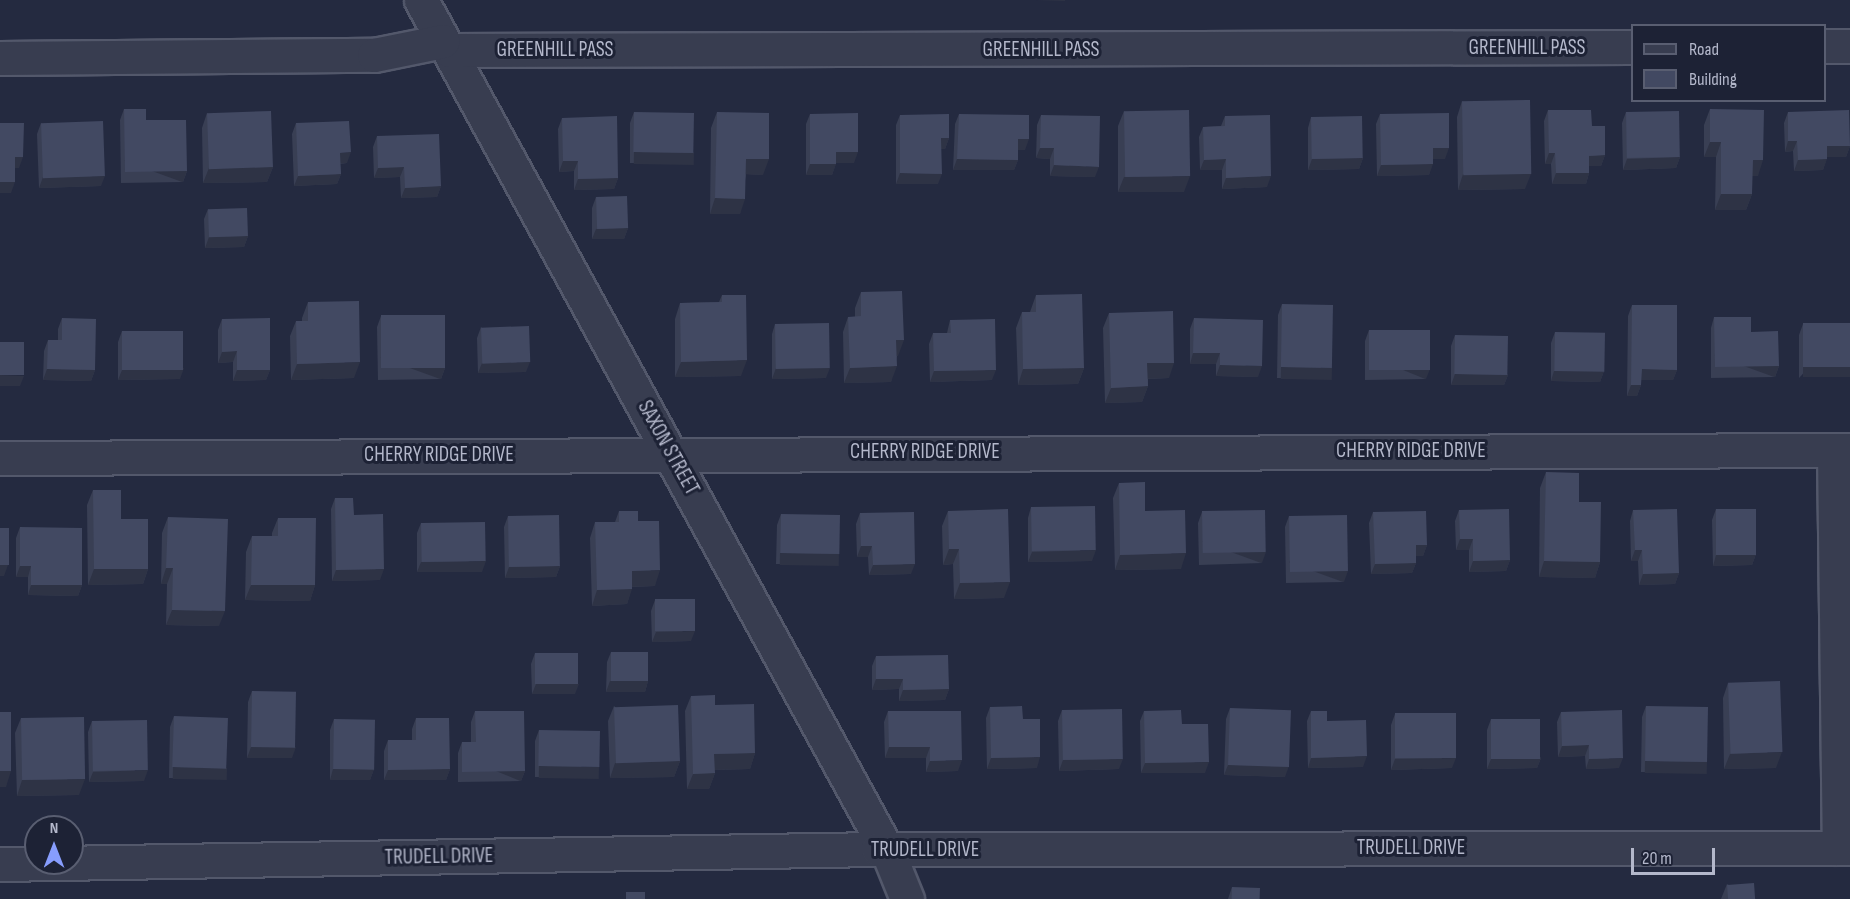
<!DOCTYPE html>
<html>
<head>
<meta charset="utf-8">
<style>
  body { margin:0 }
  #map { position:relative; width:1850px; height:899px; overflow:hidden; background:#242a40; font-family:"Sofia Sans Condensed",sans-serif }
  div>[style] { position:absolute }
  .roads { filter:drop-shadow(2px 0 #53586b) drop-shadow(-2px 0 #53586b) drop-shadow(0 2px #53586b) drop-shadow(0 -2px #53586b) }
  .minor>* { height:33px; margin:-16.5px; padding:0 16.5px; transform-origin:16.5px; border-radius:16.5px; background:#383d50 }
  .wall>* { inset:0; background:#393f54 }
  .shaded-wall>* { inset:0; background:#2e3345; transform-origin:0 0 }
  .building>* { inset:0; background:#424962; transform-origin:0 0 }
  span { translate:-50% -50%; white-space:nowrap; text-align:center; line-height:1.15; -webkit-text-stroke:6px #1d2235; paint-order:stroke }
  .street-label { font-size:21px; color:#b4b8cb }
  .legend { position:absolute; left:1631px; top:24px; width:195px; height:78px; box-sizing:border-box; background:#1d2235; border:2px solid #595e71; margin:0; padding:8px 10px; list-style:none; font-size:18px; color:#b4b8cb }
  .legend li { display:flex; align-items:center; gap:12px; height:30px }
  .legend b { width:30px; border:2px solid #595e71 }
  .north { position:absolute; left:24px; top:815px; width:60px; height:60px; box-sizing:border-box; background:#1d2235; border:2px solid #595e71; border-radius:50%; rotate:0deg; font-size:16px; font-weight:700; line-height:24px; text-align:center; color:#b4b8cb }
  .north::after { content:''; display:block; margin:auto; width:21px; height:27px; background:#879dfd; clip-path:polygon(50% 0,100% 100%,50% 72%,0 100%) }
  .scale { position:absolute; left:1631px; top:848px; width:84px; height:27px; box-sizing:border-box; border:3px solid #b4b8cb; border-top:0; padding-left:8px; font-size:18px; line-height:21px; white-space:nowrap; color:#b4b8cb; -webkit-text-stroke:4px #1d2235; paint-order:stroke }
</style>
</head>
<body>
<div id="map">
  <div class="roads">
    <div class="minor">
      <div style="left:421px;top:0;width:972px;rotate:61.27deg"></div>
      <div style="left:888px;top:852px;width:51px;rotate:68deg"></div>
      <div style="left:1824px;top:46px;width:26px"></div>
      <div style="left:449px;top:50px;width:1183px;rotate:-0.15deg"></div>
      <div style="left:0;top:58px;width:374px;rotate:-0.5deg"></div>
      <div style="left:374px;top:55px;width:70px;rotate:-11.5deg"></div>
      <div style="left:1834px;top:451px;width:397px;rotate:89.3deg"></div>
      <div style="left:0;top:458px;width:1850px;rotate:-0.25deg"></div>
      <div style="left:0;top:864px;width:878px;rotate:-0.98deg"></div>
      <div style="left:878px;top:849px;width:972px;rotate:-0.06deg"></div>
    </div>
  </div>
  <div class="wall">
    <div style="clip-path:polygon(1462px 101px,1525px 189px,1458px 190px,1457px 117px)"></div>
    <div style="clip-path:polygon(124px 109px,146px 120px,187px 171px,183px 182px,121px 183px,120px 120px)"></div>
    <div style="clip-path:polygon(1710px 109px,1758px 176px,1752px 176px,1752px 194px,1746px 210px,1715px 210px,1716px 157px,1704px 157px,1704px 125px)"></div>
    <div style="clip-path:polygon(1548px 110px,1592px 126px,1605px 155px,1601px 166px,1589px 166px,1589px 173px,1586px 184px,1552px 184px,1551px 164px,1545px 164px,1544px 121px)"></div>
    <div style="clip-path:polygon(1124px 111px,1184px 192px,1118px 192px,1118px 126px)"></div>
    <div style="clip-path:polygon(634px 112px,694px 153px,690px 164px,630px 163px,630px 123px)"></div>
    <div style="clip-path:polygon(717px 112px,763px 175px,746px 174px,740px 214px,710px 214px,711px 128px)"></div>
    <div style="clip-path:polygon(1626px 112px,1680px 157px,1676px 168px,1623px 170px,1622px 123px)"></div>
    <div style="clip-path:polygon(1788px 112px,1850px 146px,1846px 157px,1827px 157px,1823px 170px,1794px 171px,1793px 151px,1785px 152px,1784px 123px)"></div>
    <div style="clip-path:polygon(207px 113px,273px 167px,267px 182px,203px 183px,202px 128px)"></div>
    <div style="clip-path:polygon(810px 114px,854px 163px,836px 163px,832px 175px,806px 175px,806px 124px)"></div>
    <div style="clip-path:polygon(959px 114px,1025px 150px,1018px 150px,1018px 160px,1014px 170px,953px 170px,955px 124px)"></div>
    <div style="clip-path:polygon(1380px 114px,1445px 159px,1433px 159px,1429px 175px,1377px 176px,1376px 124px)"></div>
    <div style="clip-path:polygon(900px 115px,949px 138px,945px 149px,941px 149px,938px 184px,896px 184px,896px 125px)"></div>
    <div style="clip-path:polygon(1041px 115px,1095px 177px,1050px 176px,1050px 159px,1036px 158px,1037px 125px)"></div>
    <div style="clip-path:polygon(1225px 116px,1267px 187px,1222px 189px,1222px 170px,1200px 170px,1199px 137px,1203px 127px,1221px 126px)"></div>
    <div style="clip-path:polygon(1311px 117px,1363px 158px,1359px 169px,1308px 170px,1308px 128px)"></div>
    <div style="clip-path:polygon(562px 118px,618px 178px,614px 189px,574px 190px,574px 171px,559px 172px,558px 129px)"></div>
    <div style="clip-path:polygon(41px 123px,101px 186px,39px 188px,37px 134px)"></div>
    <div style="clip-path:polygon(296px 123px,347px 163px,340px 164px,341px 174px,337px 184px,294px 186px,292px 134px)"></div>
    <div style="clip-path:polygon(377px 136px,441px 186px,437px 197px,401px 198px,400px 177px,374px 178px,373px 147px)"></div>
    <div style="clip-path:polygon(596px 197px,628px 228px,624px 239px,592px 239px,592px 208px)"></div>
    <div style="clip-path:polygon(208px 209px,248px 236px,244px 247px,205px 248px,204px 219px)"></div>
    <div style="clip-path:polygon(861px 292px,898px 356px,897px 356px,891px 382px,844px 383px,843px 332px,848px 317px,855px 317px,855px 308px)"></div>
    <div style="clip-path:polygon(722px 295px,741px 376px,675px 377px,675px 319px,680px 303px,719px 302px)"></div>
    <div style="clip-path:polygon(1036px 295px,1084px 368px,1078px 384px,1018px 385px,1016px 328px,1022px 312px,1030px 312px)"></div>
    <div style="clip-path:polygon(308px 302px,354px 378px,291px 380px,290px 336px,296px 321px,302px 321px,302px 318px)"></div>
    <div style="clip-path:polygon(1282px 304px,1328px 379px,1277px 378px,1278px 315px)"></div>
    <div style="clip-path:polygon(1632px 305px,1677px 370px,1673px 380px,1641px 380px,1641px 385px,1637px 396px,1627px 396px,1628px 316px)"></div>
    <div style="clip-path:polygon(1109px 313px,1169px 378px,1148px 379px,1148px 386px,1142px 402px,1105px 403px,1103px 328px)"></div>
    <div style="clip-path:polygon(381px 316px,445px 368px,441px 379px,378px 380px,377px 327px)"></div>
    <div style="clip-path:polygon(1714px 317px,1751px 332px,1779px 366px,1775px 377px,1711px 378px,1711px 328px)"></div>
    <div style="clip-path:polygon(62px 318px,95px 370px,91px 381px,43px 380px,44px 351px,48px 340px,58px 340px,58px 329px)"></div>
    <div style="clip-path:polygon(1194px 318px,1258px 377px,1216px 376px,1216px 364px,1190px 364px,1190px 329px)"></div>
    <div style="clip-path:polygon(222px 319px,270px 370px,266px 380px,233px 381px,233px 362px,218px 363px,218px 330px)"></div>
    <div style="clip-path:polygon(950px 320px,992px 380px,930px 382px,929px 344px,933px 333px,947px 333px)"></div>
    <div style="clip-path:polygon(1850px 323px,1799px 378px,1799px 335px,1803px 324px)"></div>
    <div style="clip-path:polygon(775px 324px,826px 378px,772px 379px,772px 334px)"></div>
    <div style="clip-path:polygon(481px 327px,526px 372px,478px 373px,477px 338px)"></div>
    <div style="clip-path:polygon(1369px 330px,1426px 379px,1365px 380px,1365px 341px)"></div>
    <div style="clip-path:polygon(122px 331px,180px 379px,118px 380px,118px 342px)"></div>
    <div style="clip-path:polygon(1555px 332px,1604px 371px,1600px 382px,1551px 381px,1551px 343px)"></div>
    <div style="clip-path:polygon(1455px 335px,1508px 375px,1504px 385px,1451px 385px,1451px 346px)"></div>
    <div style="clip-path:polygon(1546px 472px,1579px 502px,1600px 562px,1595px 578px,1539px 577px,1540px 488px)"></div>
    <div style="clip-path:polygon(1119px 483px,1145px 511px,1181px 569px,1115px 570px,1113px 498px)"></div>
    <div style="clip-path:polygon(93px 490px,121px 519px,148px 569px,143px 584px,88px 585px,87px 505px)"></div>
    <div style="clip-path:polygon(335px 498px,354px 515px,380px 580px,332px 581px,331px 509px)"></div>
    <div style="clip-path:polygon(1031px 507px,1092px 561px,1028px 562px,1028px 518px)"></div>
    <div style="clip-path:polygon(1716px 509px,1756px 554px,1752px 565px,1713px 566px,1712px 520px)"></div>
    <div style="clip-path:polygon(1459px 510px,1510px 560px,1506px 571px,1469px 572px,1469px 550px,1456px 550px,1455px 521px)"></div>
    <div style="clip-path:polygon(1633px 510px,1679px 573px,1675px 584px,1639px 585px,1638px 561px,1631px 561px,1630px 521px)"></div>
    <div style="clip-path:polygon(619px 511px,638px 521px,655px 586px,632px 587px,627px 604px,592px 606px,590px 538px,595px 522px,615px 522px)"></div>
    <div style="clip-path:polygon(948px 511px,1004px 598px,954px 599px,953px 564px,943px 565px,942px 526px)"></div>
    <div style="clip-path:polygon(1202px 512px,1262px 563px,1199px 565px,1198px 523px)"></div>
    <div style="clip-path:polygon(1373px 512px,1427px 545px,1423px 556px,1416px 556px,1416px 563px,1412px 573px,1371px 574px,1369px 523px)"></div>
    <div style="clip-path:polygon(860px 513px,911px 574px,869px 575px,868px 557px,857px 557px,856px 524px)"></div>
    <div style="clip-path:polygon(781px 514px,839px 554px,835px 565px,776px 564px,777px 525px)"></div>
    <div style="clip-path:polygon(508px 516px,560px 566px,556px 577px,505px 578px,504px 527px)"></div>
    <div style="clip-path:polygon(1289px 516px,1344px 582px,1286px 583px,1285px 527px)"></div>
    <div style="clip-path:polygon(168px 517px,219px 626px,166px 625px,167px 584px,161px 584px,162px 533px)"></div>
    <div style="clip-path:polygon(278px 518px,315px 585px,310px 601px,245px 600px,246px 552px,252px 536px,272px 536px,272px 533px)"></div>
    <div style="clip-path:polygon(421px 523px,482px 572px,417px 572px,417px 533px)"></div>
    <div style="clip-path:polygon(20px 527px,82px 585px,78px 596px,28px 595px,28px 577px,16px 577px,16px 538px)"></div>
    <div style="clip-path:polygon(655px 600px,691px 641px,652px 642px,651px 611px)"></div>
    <div style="clip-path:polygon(611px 652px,648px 681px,645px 692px,606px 692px,607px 662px)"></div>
    <div style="clip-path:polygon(535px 653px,575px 694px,532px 694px,531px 664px)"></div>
    <div style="clip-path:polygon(876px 656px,949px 689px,945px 700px,899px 701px,899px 689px,872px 690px,872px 666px)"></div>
    <div style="clip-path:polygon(1728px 683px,1776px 768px,1724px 769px,1723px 698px)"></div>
    <div style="clip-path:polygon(252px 691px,292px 758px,247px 758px,248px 702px)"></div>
    <div style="clip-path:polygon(691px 696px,715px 705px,755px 753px,750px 769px,714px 770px,715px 773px,709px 789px,687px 789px,685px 711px)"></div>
    <div style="clip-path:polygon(614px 706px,680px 761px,674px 777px,610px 778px,608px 721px)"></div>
    <div style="clip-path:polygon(1646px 706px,1707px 762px,1703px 773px,1641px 772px,1642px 717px)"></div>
    <div style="clip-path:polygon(990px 707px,1023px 719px,1037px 768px,987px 769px,986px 718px)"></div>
    <div style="clip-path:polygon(1230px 708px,1285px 777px,1224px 775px,1226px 719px)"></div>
    <div style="clip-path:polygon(1062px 710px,1119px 769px,1059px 771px,1058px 721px)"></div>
    <div style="clip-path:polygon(475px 711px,525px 771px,521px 781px,458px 782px,458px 753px,462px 742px,471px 742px,471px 722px)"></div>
    <div style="clip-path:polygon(888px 711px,958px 771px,926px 772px,926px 758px,885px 758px,884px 722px)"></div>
    <div style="clip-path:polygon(1144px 711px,1205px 773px,1141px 773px,1140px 721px)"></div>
    <div style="clip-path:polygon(1311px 711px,1327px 721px,1363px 767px,1308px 768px,1307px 721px)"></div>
    <div style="clip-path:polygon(1561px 712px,1619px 768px,1586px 769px,1585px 756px,1558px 757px,1557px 722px)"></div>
    <div style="clip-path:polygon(1395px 714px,1452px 768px,1391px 770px,1391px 725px)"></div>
    <div style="clip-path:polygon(174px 716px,223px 779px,169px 778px,170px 727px)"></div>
    <div style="clip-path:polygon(21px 718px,79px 795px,17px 796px,15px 733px)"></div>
    <div style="clip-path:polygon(416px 718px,450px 769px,446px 780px,384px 780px,384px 751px,388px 740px,412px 740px,412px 729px)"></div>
    <div style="clip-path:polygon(334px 719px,374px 769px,370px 780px,330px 780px,330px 730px)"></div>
    <div style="clip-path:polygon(1491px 719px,1541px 758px,1537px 768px,1487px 769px,1487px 730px)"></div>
    <div style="clip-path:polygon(92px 721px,144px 781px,89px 782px,88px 732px)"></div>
    <div style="clip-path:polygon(539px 730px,595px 778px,535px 777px,535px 741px)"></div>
    <div style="clip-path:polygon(1727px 884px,1755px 899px,1721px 899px)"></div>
    <div style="clip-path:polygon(1232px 887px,1260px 899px,1228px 899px)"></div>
  </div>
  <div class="shaded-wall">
    <div style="clip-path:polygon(1036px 0,1065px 0,1065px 1px)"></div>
    <div style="clip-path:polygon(941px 138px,949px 138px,945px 149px,937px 149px)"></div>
    <div style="clip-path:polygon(1018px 139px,1029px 139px,1025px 150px,1014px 150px)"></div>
    <div style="clip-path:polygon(1788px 141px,1797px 141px,1793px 151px,1785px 152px)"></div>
    <div style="clip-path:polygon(1710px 142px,1721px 142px,1716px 157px,1704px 157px)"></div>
    <div style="clip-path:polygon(1827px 146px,1850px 146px,1846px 157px,1823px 157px)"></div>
    <div style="clip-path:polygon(1040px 148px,1054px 148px,1050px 159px,1036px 158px)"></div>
    <div style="clip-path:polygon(1433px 148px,1449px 148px,1445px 159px,1429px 159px)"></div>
    <div style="clip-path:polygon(351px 152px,347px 163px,336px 164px,340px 153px)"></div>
    <div style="left:634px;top:152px;width:60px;height:12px;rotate:1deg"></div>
    <div style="clip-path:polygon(836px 152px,858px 152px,854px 163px,832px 163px)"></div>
    <div style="clip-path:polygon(1549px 153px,1555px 153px,1551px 164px,1545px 164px)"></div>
    <div style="clip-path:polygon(1605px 155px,1601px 166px,1585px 166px,1589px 156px)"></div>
    <div style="clip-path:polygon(15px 157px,23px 157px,19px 168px,11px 168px)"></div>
    <div style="clip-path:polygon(1680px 157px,1676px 168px,1623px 170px,1627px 159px)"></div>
    <div style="clip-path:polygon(1363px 158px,1359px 169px,1308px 170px,1312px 159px)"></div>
    <div style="clip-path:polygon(746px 159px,769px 159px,763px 175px,740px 174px)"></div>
    <div style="clip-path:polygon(957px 159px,1018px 160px,1014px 170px,953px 170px)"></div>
    <div style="clip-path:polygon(1226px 159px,1222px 170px,1200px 170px,1204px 160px)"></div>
    <div style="clip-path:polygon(1827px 159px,1823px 170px,1794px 171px,1798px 160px)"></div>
    <div style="clip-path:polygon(1753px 160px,1763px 160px,1758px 176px,1747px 176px)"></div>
    <div style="clip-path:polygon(563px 161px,578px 161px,574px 171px,559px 172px)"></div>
    <div style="clip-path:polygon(810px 164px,836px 164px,832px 175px,806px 175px)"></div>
    <div style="clip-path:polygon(1433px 164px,1429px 175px,1377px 176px,1381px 165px)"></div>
    <div style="clip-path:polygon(1054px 165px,1099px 167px,1095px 177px,1050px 176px)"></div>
    <div style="clip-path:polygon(273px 167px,267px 182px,203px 183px,209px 168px)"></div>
    <div style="clip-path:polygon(404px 167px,400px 177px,374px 178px,378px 168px)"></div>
    <div style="left:187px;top:171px;width:12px;height:62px;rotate:110deg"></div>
    <div style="clip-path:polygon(900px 173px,942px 174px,938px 184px,896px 184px)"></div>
    <div style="clip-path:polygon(1556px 173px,1589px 173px,1586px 184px,1552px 184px)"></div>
    <div style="clip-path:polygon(341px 174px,337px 184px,294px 186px,298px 176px)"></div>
    <div style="clip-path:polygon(1463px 174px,1531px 174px,1525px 189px,1458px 190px)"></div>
    <div style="clip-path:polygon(105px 176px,101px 186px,39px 188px,43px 177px)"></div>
    <div style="clip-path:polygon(1190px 176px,1184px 192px,1118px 192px,1124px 177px)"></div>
    <div style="clip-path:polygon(1271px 176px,1267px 187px,1222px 189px,1226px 178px)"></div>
    <div style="clip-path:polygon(618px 178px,614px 189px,574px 190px,578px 179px)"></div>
    <div style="clip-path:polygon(0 182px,15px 182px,11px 193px,0 193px)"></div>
    <div style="clip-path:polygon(441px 186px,437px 197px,401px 198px,405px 188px)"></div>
    <div style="clip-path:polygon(1721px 194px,1752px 194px,1746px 210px,1715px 210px)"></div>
    <div style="clip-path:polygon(715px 198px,745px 199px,740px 214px,710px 214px)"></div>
    <div style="clip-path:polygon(628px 228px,624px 239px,592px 239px,596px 229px)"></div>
    <div style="clip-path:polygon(248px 236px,244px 247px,205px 248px,209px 237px)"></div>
    <div style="clip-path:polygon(896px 340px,904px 340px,898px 356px,890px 356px)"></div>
    <div style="clip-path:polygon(237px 351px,233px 362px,218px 363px,222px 352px)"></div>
    <div style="clip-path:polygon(1193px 353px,1220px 353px,1216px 364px,1190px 364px)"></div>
    <div style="clip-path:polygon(747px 360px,741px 376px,675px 377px,681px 362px)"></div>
    <div style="clip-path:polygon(360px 362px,354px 378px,291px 380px,297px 364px)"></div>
    <div style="clip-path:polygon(530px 362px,526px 372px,478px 373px,482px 363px)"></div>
    <div style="clip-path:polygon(1147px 363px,1174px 363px,1169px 378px,1142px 379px)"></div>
    <div style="clip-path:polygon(1220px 365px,1262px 366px,1258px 377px,1216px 376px)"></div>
    <div style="clip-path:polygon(897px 366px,891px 382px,844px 383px,850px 368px)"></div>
    <div style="left:1779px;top:366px;width:12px;height:64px;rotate:110deg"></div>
    <div style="left:1281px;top:367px;width:51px;height:12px;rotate:1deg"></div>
    <div style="left:1850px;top:367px;width:10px;height:47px;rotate:90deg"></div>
    <div style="clip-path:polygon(184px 368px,180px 379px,118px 380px,122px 370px)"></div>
    <div style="left:445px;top:368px;width:12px;height:64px;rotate:110deg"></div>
    <div style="clip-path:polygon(776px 368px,830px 368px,826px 378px,772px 379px)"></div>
    <div style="clip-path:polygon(1084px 368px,1078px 384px,1018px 385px,1023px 369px)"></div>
    <div style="clip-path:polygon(47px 369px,95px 370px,91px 381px,43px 380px)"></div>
    <div style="left:1430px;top:369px;width:11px;height:61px;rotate:112deg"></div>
    <div style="clip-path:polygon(1642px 369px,1677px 370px,1673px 380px,1638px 380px)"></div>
    <div style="clip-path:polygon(237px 370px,270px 370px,266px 380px,233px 381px)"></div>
    <div style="clip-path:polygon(996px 370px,992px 380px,930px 382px,934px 371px)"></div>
    <div style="clip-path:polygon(1554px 371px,1604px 371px,1600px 382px,1551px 381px)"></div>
    <div style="clip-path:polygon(1455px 374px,1508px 375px,1504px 385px,1451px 385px)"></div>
    <div style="clip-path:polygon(0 375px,24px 376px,20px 386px,0 386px)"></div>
    <div style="clip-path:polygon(1631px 385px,1641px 385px,1637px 396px,1627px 396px)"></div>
    <div style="clip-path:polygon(1148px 386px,1142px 402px,1105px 403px,1111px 388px)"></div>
    <div style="clip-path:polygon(1460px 539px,1473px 539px,1469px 550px,1456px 550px)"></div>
    <div style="clip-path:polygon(1416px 545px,1427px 545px,1423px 556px,1412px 556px)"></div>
    <div style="clip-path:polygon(861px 546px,872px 546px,868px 557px,857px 557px)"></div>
    <div style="clip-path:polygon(949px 549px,959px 549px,953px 564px,943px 565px)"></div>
    <div style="clip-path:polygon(1096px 550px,1092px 561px,1028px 562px,1032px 552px)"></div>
    <div style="clip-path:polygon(1635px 550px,1642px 550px,1638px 561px,1631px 561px)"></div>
    <div style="left:1266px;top:552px;width:12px;height:63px;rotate:110deg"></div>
    <div style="left:780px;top:553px;width:59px;height:12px;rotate:1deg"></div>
    <div style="clip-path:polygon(1186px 553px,1181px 569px,1115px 570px,1120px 555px)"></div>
    <div style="clip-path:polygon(1756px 554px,1752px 565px,1713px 566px,1716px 555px)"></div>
    <div style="clip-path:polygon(1510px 560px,1506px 571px,1469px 572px,1473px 561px)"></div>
    <div style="clip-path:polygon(486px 561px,482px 572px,417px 572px,421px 562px)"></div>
    <div style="clip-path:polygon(1544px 561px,1600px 562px,1595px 578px,1539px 577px)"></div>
    <div style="clip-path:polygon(1416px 563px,1412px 573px,1371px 574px,1375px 564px)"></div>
    <div style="clip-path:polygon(915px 564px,911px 574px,869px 575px,873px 565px)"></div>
    <div style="clip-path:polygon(0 565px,8px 565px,4px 576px,0 576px)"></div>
    <div style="clip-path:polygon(20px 566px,31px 566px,28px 577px,16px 577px)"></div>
    <div style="clip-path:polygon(560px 566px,556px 577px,505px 578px,509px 567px)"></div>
    <div style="clip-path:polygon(166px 568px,173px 568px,167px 584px,161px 584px)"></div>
    <div style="clip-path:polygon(94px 569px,148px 569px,143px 584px,88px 585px)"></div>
    <div style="clip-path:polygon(384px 569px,380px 580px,332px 581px,336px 570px)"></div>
    <div style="clip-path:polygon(660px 570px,655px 586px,626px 587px,632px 571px)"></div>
    <div style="left:1348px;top:571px;width:12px;height:58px;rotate:110deg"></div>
    <div style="clip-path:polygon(1679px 573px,1675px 584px,1639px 585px,1643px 574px)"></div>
    <div style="clip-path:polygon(1010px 582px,1004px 598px,954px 599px,960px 583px)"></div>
    <div style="clip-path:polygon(31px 585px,82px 585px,78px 596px,28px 595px)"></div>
    <div style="clip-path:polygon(251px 585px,315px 585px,310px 601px,245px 600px)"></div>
    <div style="clip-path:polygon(632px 589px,627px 604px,592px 606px,597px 590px)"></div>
    <div style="clip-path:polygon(172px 610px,225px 611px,219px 626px,166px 625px)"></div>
    <div style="clip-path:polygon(695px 631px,691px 641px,652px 642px,656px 632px)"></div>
    <div style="clip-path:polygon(876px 679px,903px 679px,899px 689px,872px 690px)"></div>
    <div style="clip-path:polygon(610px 681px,648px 681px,645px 692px,606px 692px)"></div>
    <div style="clip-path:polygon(536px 684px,579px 684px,575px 694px,532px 694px)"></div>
    <div style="clip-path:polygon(949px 689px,945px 700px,899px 701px,903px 690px)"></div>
    <div style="clip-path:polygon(1589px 745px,1585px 756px,1558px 757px,1562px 746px)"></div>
    <div style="clip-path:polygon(251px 747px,296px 747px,292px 758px,247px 758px)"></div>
    <div style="clip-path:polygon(889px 747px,930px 747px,926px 758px,885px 758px)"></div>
    <div style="clip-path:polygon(1782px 752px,1776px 768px,1724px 769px,1730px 754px)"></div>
    <div style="clip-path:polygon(755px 753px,750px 769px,708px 770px,714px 754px)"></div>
    <div style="clip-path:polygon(1367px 756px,1363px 767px,1308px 768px,1311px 758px)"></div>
    <div style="clip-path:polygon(1040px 757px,1037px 768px,987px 769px,991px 758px)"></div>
    <div style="clip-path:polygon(1456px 758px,1452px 768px,1391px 770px,1395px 759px)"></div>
    <div style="clip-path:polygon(1541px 758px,1537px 768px,1487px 769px,1491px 759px)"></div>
    <div style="clip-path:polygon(1623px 758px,1619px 768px,1586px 769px,1589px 759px)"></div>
    <div style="clip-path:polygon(1123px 759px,1119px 769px,1059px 771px,1063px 760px)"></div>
    <div style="clip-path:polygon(962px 760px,958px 771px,926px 772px,930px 761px)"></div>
    <div style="clip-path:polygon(680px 761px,674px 777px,610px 778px,615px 763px)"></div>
    <div style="left:1645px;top:761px;width:62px;height:12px;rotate:1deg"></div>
    <div style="clip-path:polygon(1209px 762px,1205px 773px,1141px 773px,1145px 763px)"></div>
    <div style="clip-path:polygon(1228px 765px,1289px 766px,1285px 777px,1224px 775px)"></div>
    <div style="left:539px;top:766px;width:60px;height:12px;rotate:1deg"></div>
    <div style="left:173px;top:767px;width:54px;height:12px;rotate:1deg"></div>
    <div style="clip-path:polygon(333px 769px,374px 769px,370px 780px,330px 780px)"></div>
    <div style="clip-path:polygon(450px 769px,446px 780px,384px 780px,388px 770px)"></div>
    <div style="clip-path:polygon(148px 770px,144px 781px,89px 782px,93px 772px)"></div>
    <div style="clip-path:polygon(0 771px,11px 771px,6px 787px,0 787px)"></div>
    <div style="left:525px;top:771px;width:11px;height:63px;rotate:112deg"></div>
    <div style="clip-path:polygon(715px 773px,709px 789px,687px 789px,693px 774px)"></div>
    <div style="clip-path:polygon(85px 779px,79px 795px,17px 796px,22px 780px)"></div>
  </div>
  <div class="building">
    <div style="left:1530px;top:100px;width:74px;height:68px;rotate:89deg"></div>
    <div style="clip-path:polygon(124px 109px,146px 109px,146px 120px,186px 120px,187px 171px,125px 172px)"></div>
    <div style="clip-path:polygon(1710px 109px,1764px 110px,1763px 160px,1753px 160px,1752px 194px,1721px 194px,1721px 142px,1710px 142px)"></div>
    <div style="left:1189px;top:110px;width:66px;height:65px;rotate:89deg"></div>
    <div style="clip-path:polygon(1548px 110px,1591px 110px,1592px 126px,1605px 126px,1605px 155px,1589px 156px,1589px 173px,1556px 173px,1555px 153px,1549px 153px)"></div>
    <div style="clip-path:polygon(1849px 110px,1850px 146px,1827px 146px,1827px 159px,1798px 160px,1797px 141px,1788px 141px,1788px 112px)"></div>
    <div style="left:271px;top:111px;width:56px;height:64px;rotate:88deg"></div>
    <div style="left:1679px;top:111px;width:46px;height:53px;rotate:89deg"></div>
    <div style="left:634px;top:112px;width:60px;height:40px;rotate:1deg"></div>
    <div style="clip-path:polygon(717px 112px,769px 113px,769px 159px,746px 159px,745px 199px,715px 198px)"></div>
    <div style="clip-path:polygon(858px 113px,858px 152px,836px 152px,836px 164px,810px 164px,810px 114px)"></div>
    <div style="clip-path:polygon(1449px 113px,1449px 148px,1433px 148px,1433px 164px,1381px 165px,1380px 114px)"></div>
    <div style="clip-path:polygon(949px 114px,949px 138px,941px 138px,942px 174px,900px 173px,900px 115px)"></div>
    <div style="clip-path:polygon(959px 114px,1029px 115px,1029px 139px,1018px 139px,1018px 160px,957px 159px)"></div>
    <div style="clip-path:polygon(1041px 115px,1100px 116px,1099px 167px,1054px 165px,1054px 148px,1040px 148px)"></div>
    <div style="clip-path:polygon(1270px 115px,1271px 176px,1226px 178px,1226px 159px,1204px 160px,1203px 127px,1225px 126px,1225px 116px)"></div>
    <div style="clip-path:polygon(617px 116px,618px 178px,578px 179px,578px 161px,563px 161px,562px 118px)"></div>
    <div style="left:1362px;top:116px;width:42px;height:51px;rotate:89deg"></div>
    <div style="left:103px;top:121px;width:55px;height:62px;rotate:88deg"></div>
    <div style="clip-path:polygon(349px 121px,351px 152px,340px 153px,341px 174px,298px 176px,296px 123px)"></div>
    <div style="clip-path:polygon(0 123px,24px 123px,23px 157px,15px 157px,15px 182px,0 182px)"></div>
    <div style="clip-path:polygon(439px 134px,441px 186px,405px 188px,404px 167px,378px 168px,377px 136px)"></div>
    <div style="left:627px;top:196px;width:32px;height:31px;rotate:88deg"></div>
    <div style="left:247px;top:208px;width:28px;height:39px;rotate:88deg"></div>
    <div style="clip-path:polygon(902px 291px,904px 340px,896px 340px,897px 366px,850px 368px,848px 317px,861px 316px,861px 292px)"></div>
    <div style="clip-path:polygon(1082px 294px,1084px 368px,1023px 369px,1022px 312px,1036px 312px,1036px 295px)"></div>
    <div style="clip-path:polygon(722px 295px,746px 295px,747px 360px,681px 362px,680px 303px,722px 302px)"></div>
    <div style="clip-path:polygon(359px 301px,360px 362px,297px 364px,296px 321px,308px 321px,308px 302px)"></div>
    <div style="left:1282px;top:304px;width:51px;height:63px;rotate:1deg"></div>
    <div style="clip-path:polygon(1632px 305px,1677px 305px,1677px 370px,1642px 369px,1641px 385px,1631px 385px)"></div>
    <div style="clip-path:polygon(1173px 311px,1174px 363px,1147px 363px,1148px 386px,1111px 388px,1109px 313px)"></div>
    <div style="left:445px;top:315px;width:53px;height:64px;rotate:90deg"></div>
    <div style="clip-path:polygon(1714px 317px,1751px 317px,1751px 332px,1778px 331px,1779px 366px,1715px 367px)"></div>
    <div style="clip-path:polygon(62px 318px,96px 319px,95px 370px,47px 369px,48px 340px,62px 340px)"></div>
    <div style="clip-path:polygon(270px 318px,270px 370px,237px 370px,237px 351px,222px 352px,222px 319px)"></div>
    <div style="clip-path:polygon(1194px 318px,1263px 320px,1262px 366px,1220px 365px,1220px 353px,1193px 353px)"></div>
    <div style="clip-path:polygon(995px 319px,996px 370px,934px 371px,933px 333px,951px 333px,950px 320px)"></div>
    <div style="left:829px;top:323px;width:45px;height:54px;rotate:89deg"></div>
    <div style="left:1850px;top:323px;width:44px;height:47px;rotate:90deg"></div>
    <div style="left:529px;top:326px;width:36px;height:48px;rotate:88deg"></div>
    <div style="left:1369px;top:330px;width:61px;height:40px"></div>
    <div style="left:122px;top:331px;width:61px;height:39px"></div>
    <div style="left:1555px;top:332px;width:50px;height:39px;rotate:1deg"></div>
    <div style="left:1455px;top:335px;width:53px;height:39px;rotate:1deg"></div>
    <div style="left:0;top:342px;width:24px;height:33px"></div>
    <div style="clip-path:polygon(1546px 472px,1579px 473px,1579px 502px,1601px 502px,1600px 562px,1544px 561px)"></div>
    <div style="clip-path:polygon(1145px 482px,1145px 511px,1185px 510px,1186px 553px,1120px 555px,1119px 483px)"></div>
    <div style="clip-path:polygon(93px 490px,121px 490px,121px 519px,148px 519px,148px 569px,94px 569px)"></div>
    <div style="clip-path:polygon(335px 498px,353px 498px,354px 515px,383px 514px,384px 569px,336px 570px)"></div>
    <div style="left:1095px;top:506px;width:44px;height:64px;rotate:89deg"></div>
    <div style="clip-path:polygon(1008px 509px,1010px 582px,960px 583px,959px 549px,949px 549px,948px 511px)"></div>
    <div style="clip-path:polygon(1509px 509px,1510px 560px,1473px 561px,1473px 539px,1460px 539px,1459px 510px)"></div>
    <div style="clip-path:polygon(1677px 509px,1679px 573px,1643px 574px,1642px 550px,1635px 550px,1633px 510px)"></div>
    <div style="left:1716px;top:509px;width:40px;height:46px"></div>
    <div style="left:1265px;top:510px;width:42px;height:63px;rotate:89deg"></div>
    <div style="clip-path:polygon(619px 511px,638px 511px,638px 521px,659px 521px,660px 570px,632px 571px,632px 589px,597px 590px,595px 522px,619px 522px)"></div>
    <div style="clip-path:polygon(1426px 511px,1427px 545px,1416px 545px,1416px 563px,1375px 564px,1373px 512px)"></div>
    <div style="clip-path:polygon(914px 512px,915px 564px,873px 565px,872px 546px,861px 546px,860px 513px)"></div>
    <div style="left:781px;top:514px;width:59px;height:39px;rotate:1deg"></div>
    <div style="left:559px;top:515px;width:51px;height:51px;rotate:89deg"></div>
    <div style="left:1347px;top:515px;width:56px;height:58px;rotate:89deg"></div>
    <div style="clip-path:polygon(168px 517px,228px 519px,225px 611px,172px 610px,173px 568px,166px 568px)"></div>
    <div style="clip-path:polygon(278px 518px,316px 518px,315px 585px,251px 585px,252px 536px,278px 536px)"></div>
    <div style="left:485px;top:522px;width:39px;height:64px;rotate:89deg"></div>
    <div style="clip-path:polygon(20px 527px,82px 528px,82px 585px,31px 585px,31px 566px,20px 566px)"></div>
    <div style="left:0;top:528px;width:9px;height:37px"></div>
    <div style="left:695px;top:599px;width:32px;height:40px;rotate:90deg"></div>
    <div style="left:611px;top:652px;width:37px;height:29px"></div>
    <div style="left:535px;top:653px;width:43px;height:31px"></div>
    <div style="clip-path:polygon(948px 655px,949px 689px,903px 690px,903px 679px,876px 679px,876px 656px)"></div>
    <div style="left:1780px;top:681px;width:71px;height:52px;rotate:88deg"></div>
    <div style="left:252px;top:691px;width:44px;height:56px;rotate:1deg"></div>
    <div style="clip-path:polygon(715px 695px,715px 705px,754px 704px,755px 753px,714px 754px,715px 773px,693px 774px,691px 696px)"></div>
    <div style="left:678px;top:705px;width:56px;height:64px;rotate:88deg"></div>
    <div style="clip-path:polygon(1022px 706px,1023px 719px,1040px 719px,1040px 757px,991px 758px,990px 707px)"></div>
    <div style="left:1646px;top:706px;width:62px;height:55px;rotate:1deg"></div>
    <div style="left:1230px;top:708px;width:61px;height:57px;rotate:2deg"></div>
    <div style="left:1122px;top:709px;width:50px;height:60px;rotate:89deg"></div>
    <div style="clip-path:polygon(1181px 710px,1182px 724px,1208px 724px,1209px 762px,1145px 763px,1144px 711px)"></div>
    <div style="clip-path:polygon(1622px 710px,1623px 758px,1589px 759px,1589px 745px,1562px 746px,1561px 712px)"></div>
    <div style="clip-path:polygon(475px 711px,524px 711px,525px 771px,462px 772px,462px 742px,476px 742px)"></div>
    <div style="clip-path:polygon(888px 711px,961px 711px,962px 760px,930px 761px,930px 747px,889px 747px)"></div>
    <div style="clip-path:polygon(1311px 711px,1327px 711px,1327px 721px,1366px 720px,1367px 756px,1311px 758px)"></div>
    <div style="left:0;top:712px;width:11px;height:59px"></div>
    <div style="left:1456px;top:713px;width:45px;height:61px;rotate:90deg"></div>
    <div style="left:174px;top:716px;width:54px;height:51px;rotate:2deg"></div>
    <div style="left:84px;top:717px;width:62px;height:63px;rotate:89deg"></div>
    <div style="clip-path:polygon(416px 718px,449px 718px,450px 769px,388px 770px,388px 740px,416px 740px)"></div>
    <div style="left:334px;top:719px;width:41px;height:50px;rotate:1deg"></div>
    <div style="left:1491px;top:719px;width:49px;height:40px"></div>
    <div style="left:147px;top:720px;width:50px;height:55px;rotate:89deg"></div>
    <div style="left:539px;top:730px;width:61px;height:36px;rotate:1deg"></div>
    <div style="left:1754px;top:883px;width:16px;height:27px;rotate:86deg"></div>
    <div style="left:1232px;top:887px;width:28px;height:12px;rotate:2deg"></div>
    <div style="left:626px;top:892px;width:19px;height:7px"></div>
  </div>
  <div class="street-label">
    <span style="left:1527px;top:48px">GREENHILL PASS</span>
    <span style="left:555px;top:50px">GREENHILL PASS</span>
    <span style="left:1041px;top:50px">GREENHILL PASS</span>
    <span style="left:668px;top:448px;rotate:61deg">SAXON STREET</span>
    <span style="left:1411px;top:451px">CHERRY RIDGE DRIVE</span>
    <span style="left:925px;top:452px">CHERRY RIDGE DRIVE</span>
    <span style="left:439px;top:455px">CHERRY RIDGE DRIVE</span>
    <span style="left:1411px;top:848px">TRUDELL DRIVE</span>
    <span style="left:925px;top:850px">TRUDELL DRIVE</span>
    <span style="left:439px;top:857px;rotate:-1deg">TRUDELL DRIVE</span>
  </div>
  <ul class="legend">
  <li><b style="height:8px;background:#383d50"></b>Road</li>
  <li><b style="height:16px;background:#424962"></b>Building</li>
  </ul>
  <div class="north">N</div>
  <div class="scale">20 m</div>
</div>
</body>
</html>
